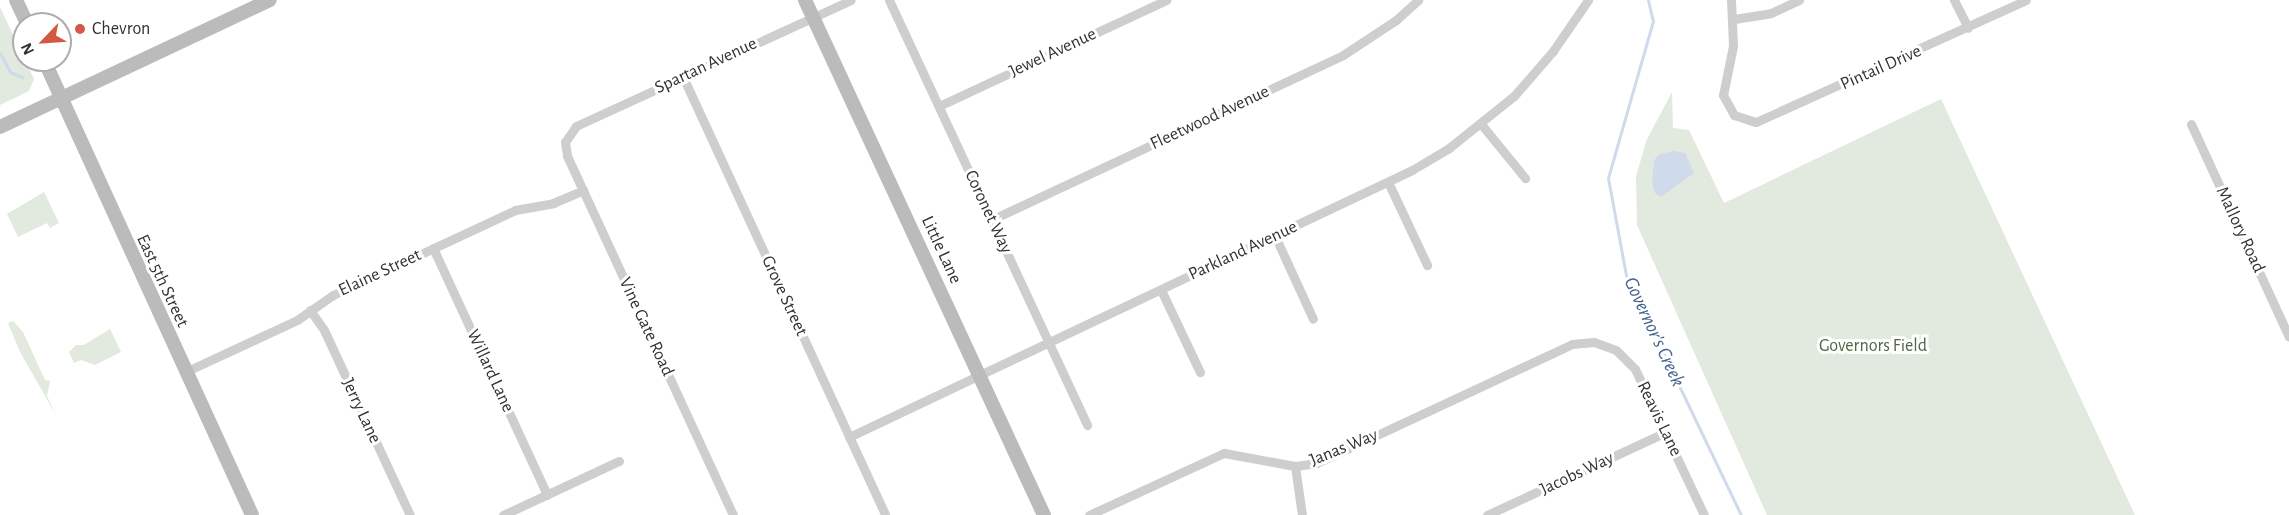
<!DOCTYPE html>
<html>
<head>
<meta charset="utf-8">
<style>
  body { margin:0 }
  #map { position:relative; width:2289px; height:515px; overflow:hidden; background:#fff; font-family:"Alegreya Sans",sans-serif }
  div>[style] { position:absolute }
  .green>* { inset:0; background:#e2e9de }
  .water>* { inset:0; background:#cfdaea }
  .stream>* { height:3px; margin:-1.5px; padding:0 1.5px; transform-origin:1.5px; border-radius:1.5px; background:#cfdaea }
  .street>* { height:9px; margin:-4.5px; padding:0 4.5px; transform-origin:4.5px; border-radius:4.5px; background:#cecece }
  .secondary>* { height:14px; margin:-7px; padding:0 7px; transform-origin:7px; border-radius:7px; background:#bbb }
  .dots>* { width:16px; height:16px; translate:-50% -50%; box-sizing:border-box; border:3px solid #fff; border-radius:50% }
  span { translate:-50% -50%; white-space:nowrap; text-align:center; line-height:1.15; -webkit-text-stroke:6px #fff; paint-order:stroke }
  .poi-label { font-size:18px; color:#313131 }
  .left { translate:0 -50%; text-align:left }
  .street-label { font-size:18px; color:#313131 }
  .park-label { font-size:18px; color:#4d6942 }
  .water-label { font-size:20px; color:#46638c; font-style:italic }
  .north { position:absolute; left:12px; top:12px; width:60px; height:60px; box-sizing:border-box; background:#fff; border:2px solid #adadad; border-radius:50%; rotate:245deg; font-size:16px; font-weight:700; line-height:24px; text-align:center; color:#313131 }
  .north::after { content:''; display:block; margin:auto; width:21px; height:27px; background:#d55746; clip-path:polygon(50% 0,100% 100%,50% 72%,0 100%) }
</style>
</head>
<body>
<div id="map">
  <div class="green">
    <div style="clip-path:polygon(0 7px,34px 79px,29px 91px,0 105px)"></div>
    <div style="clip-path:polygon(1672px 92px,1673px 128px,1689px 130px,1724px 203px,1941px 99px,2135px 515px,1767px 515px,1637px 225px,1636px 176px,1647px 139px)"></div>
    <div style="clip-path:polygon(44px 192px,59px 223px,50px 228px,47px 223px,18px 237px,7px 214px)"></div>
    <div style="clip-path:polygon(13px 321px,23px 332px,45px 380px,50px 381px,47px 396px,56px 415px,20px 352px,8px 323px)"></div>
    <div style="clip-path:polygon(110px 329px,121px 352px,95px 365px,81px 360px,74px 363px,69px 352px,76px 345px,84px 345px)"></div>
  </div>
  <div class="water">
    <div style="clip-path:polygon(1673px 151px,1685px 153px,1694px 173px,1661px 197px,1655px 193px,1652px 183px,1654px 161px,1658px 155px)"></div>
  </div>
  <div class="stream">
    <div style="left:1648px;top:0;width:22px;rotate:77deg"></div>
    <div style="left:1653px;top:21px;width:163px;rotate:106deg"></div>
    <div style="left:1608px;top:178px;width:99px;rotate:79.5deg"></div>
    <div style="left:1626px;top:275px;width:266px;rotate:64.4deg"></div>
    <div style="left:0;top:53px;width:21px;rotate:62deg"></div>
    <div style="left:10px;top:72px;width:13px;rotate:23deg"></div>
  </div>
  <div class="street">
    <div style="left:889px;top:0;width:469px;rotate:65deg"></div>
    <div style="left:1731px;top:0;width:46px;rotate:87.5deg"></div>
    <div style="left:1733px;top:46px;width:50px;rotate:101.5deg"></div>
    <div style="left:1723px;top:95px;width:23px;rotate:61deg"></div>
    <div style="left:1734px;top:115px;width:23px;rotate:18deg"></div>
    <div style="left:1756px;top:122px;width:296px;rotate:-24.3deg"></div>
    <div style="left:1954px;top:0;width:31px;rotate:63deg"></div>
    <div style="left:1734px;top:19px;width:37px;rotate:-9deg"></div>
    <div style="left:1771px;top:13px;width:31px;rotate:-25deg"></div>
    <div style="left:683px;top:77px;width:482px;rotate:65.2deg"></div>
    <div style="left:939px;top:106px;width:251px;rotate:-25deg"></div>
    <div style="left:1481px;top:124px;width:70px;rotate:50.8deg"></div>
    <div style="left:2191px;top:124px;width:234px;rotate:65.3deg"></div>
    <div style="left:1388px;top:182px;width:92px;rotate:64.8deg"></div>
    <div style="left:991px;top:220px;width:389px;rotate:-25.1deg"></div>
    <div style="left:1343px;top:55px;width:64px;rotate:-33.4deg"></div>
    <div style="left:1396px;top:20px;width:30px;rotate:-42deg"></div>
    <div style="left:1275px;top:236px;width:91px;rotate:65.4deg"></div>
    <div style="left:433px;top:248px;width:272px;rotate:65.2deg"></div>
    <div style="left:1161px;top:290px;width:91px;rotate:64.6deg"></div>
    <div style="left:310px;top:310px;width:24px;rotate:55deg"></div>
    <div style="left:324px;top:330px;width:204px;rotate:65.1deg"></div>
    <div style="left:185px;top:372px;width:123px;rotate:-24.9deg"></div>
    <div style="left:297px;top:320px;width:44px;rotate:-34.8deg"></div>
    <div style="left:333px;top:295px;width:201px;rotate:-25deg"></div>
    <div style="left:515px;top:210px;width:39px;rotate:-10deg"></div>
    <div style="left:553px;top:203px;width:33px;rotate:-23deg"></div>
    <div style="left:849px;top:437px;width:623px;rotate:-25.37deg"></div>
    <div style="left:1412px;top:170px;width:43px;rotate:-30.7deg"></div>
    <div style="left:1449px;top:148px;width:83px;rotate:-38.7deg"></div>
    <div style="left:1514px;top:96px;width:60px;rotate:-49.1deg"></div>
    <div style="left:1553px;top:51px;width:62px;rotate:-55.5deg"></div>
    <div style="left:1295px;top:466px;width:49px;rotate:81.9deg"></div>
    <div style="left:503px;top:515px;width:128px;rotate:-25deg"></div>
    <div style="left:733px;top:515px;width:396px;rotate:-114.8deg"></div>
    <div style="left:567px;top:155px;width:13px;rotate:-99deg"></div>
    <div style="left:565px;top:142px;width:19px;rotate:-55deg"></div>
    <div style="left:576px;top:126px;width:302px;rotate:-24.6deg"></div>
    <div style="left:1089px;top:515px;width:149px;rotate:-24.7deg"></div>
    <div style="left:1224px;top:453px;width:72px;rotate:10.4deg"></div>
    <div style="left:1295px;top:466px;width:22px;rotate:-8deg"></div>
    <div style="left:1317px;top:463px;width:281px;rotate:-25deg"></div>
    <div style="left:1572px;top:344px;width:22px;rotate:-5deg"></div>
    <div style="left:1594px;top:342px;width:23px;rotate:20deg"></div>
    <div style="left:1616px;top:350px;width:27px;rotate:45deg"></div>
    <div style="left:1635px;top:369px;width:161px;rotate:64.7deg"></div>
    <div style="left:1487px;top:515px;width:197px;rotate:-24.9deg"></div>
  </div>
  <div class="secondary">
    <div style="left:16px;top:0;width:26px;rotate:65deg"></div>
    <div style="left:805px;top:0;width:568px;rotate:65.11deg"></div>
    <div style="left:44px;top:60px;width:500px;rotate:65.43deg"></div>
    <div style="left:0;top:127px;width:298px;rotate:-25.2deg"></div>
  </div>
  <div class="dots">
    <div style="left:80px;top:29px;background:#d55746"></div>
  </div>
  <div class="poi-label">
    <span class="left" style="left:92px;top:29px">Chevron</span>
  </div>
  <div class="street-label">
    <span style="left:1053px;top:53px;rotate:-25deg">Jewel Avenue</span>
    <span style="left:706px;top:66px;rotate:-25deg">Spartan Avenue</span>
    <span style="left:1881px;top:68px;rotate:-24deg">Pintail Drive</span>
    <span style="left:1210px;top:118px;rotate:-25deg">Fleetwood Avenue</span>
    <span style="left:988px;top:212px;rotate:65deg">Coronet Way</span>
    <span style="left:2240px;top:230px;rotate:65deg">Mallory Road</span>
    <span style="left:941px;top:250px;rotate:65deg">Little Lane</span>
    <span style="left:1243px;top:251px;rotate:-25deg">Parkland Avenue</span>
    <span style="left:380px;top:273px;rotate:-25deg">Elaine Street</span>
    <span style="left:162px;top:281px;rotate:65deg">East 5th Street</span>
    <span style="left:784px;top:296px;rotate:65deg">Grove Street</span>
    <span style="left:646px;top:327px;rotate:65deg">Vine Gate Road</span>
    <span style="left:490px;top:371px;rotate:65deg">Willard Lane</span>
    <span style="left:361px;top:411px;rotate:65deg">Jerry Lane</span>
    <span style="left:1659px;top:419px;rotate:64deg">Reavis Lane</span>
    <span style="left:1344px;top:448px;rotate:-22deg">Janas Way</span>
    <span style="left:1577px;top:474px;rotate:-25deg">Jacobs Way</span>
  </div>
  <div class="park-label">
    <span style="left:1873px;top:346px">Governors Field</span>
  </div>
  <div class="water-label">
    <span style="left:1654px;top:332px;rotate:65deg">Governor's Creek</span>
  </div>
  <div class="north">N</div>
</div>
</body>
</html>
